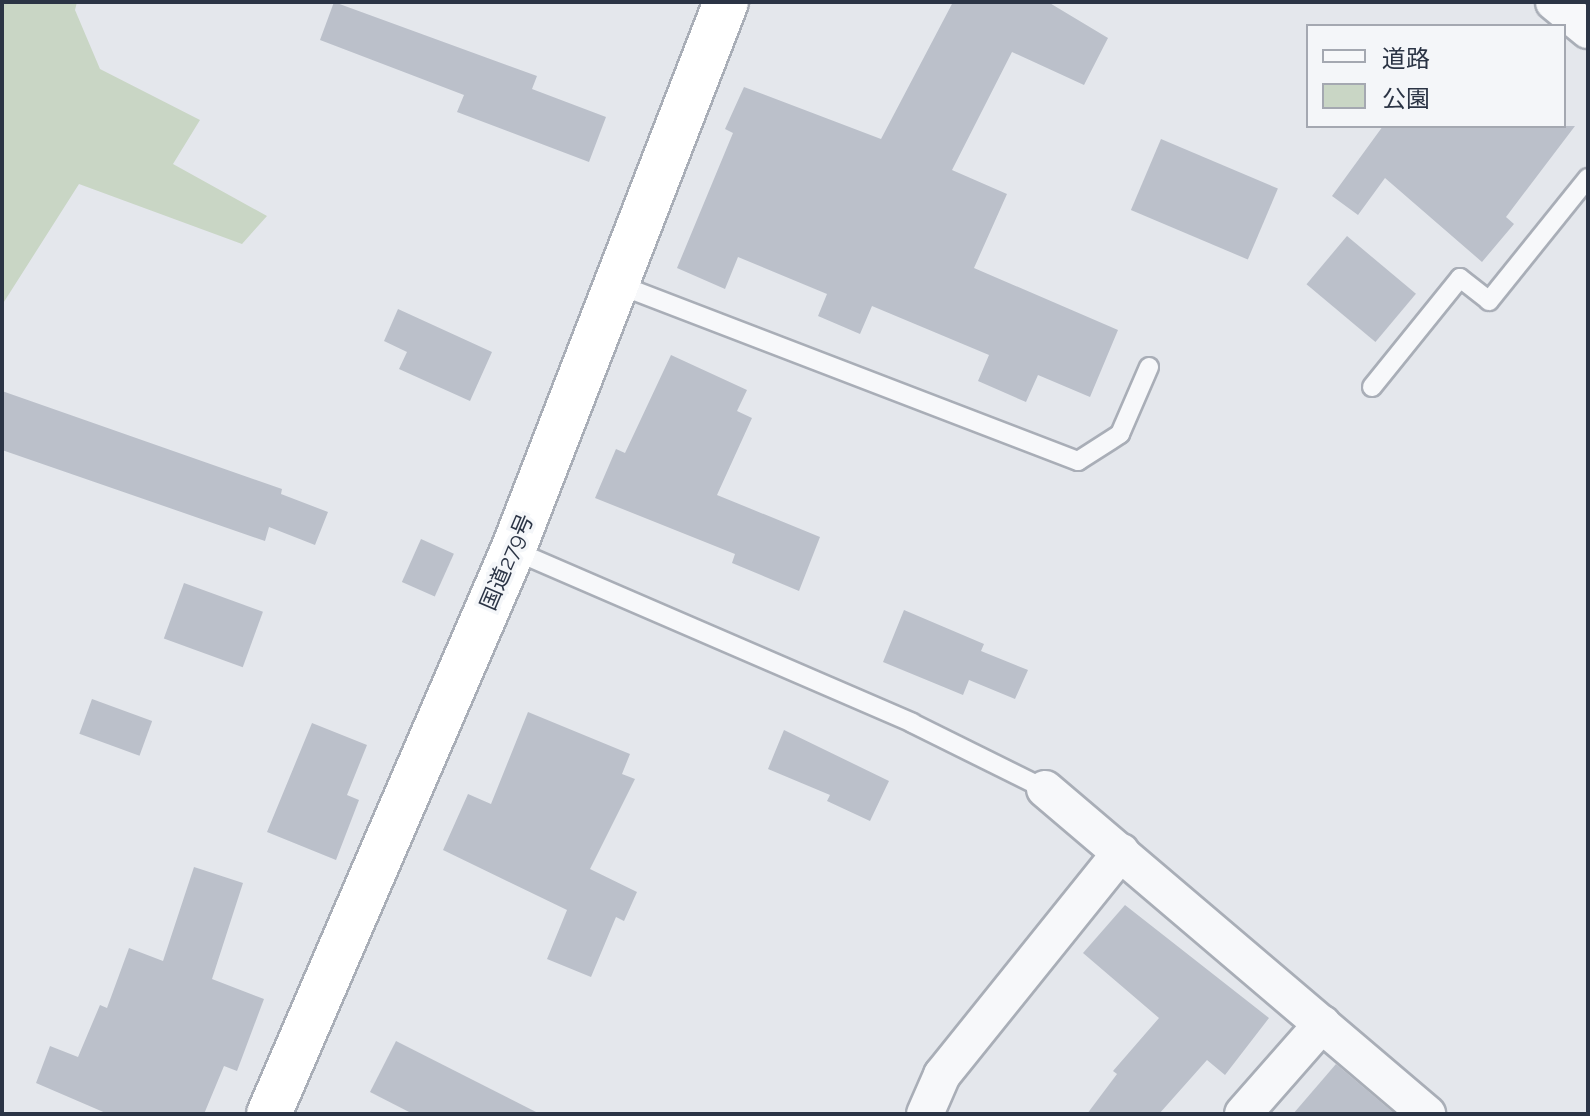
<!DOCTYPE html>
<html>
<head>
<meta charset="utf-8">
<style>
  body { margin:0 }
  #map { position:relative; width:1590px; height:1116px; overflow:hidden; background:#e4e7ec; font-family:Raleway,"Noto Sans JP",sans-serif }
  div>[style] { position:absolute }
  .green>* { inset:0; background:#c9d6c5 }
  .building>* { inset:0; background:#bbc0ca; transform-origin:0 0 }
  .roads { filter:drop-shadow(2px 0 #a9aeb7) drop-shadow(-2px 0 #a9aeb7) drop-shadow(0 2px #a9aeb7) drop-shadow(0 -2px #a9aeb7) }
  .service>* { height:18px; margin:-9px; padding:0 9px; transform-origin:9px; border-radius:9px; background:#f7f8fa }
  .minor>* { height:36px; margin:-18px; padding:0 18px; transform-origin:18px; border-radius:18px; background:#f7f8fa }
  .trunk>* { height:44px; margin:-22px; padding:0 22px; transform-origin:22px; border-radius:22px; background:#fff }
  span { translate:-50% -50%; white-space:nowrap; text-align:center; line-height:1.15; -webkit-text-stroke:7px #f4f6f9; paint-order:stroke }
  .street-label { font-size:22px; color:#2b3445 }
  .frame { position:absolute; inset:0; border:4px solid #2b3445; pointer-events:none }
  .legend { position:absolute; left:1306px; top:24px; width:260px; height:104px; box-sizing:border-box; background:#f4f6f9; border:2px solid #a4a8b1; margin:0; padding:10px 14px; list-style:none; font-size:24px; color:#2b3445 }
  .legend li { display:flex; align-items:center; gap:16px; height:40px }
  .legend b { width:40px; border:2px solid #a4a8b1 }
</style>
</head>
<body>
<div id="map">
  <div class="green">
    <div style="clip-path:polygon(2px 2px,77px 2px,75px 10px,100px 69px,200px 120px,173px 164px,267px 216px,242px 244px,79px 184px,2px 305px)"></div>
  </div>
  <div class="building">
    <div style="clip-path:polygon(334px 2px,537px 76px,532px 89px,606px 117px,589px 162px,457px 112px,464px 95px,320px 40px)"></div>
    <div style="clip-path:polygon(953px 2px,1048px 2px,1108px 38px,1084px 85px,1012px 52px,952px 170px,1007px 194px,974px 268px,1118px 330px,1090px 397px,1038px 375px,1026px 402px,978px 381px,989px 355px,872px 306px,860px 334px,818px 316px,827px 294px,738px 257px,725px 289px,677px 268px,733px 133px,725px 129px,744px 87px,881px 139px)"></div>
    <div style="clip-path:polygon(1383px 126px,1575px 126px,1506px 217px,1514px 224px,1482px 262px,1385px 178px,1358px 215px,1332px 196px)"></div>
    <div style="left:1161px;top:139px;width:127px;height:77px;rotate:23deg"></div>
    <div style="left:1347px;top:236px;width:90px;height:63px;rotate:40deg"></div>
    <div style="clip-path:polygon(398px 309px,492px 352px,470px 401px,399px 369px,407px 352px,384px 341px)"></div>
    <div style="clip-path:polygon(671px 355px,747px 390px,737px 411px,752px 418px,717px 495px,820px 537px,799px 591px,732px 563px,735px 554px,595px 498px,616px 449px,625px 453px)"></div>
    <div style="clip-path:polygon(2px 391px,282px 489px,281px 494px,328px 512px,315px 545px,269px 527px,265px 541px,2px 450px)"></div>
    <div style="left:421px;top:539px;width:36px;height:47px;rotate:24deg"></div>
    <div style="left:184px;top:583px;width:84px;height:59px;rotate:20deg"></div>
    <div style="clip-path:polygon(904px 610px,984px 644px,981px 651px,1028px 670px,1015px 699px,969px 680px,963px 695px,883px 662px)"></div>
    <div style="left:92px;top:699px;width:64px;height:37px;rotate:20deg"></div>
    <div style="clip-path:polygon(528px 712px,630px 754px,622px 774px,635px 779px,590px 869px,637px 892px,624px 921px,616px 917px,591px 977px,547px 959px,567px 910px,443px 850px,468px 794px,491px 804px)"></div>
    <div style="clip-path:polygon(312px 723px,367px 745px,347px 795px,359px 800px,336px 860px,267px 832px)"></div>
    <div style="clip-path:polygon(784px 730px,889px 781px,870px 821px,827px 801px,830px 795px,768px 769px)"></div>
    <div style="clip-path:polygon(194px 867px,243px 883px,212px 979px,264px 999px,237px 1071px,224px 1066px,204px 1114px,108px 1114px,36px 1083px,50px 1046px,78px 1057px,100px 1005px,107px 1008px,129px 948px,163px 961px)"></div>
    <div style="clip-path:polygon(1125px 905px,1269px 1018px,1225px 1075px,1207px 1060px,1159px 1114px,1087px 1114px,1117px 1074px,1113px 1071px,1159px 1018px,1083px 953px)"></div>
    <div style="clip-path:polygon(396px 1041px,540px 1114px,413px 1114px,370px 1092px)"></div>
    <div style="clip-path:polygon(1336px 1064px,1395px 1114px,1293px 1114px)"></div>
  </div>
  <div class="roads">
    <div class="service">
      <div style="left:617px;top:284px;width:494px;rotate:21deg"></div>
      <div style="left:1078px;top:461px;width:50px;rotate:-32.7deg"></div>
      <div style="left:1120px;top:434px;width:73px;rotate:-66.6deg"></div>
      <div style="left:1372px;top:387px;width:140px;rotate:-51.1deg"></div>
      <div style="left:1460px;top:278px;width:37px;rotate:38deg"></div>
      <div style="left:1489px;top:301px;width:158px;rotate:-51.2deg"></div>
      <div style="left:513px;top:550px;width:435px;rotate:23.4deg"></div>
      <div style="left:912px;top:723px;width:148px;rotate:26.4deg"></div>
    </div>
    <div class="minor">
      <div style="left:1554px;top:2px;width:44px;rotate:39.5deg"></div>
      <div style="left:1045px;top:789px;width:502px;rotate:40.39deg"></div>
      <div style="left:925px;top:1114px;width:43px;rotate:-66.4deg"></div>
      <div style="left:942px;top:1075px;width:286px;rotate:-51.2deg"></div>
      <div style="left:1243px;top:1114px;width:120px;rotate:-48.7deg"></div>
    </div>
    <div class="trunk">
      <div style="left:269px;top:1114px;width:615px;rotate:-66.61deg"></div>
      <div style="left:513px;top:550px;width:588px;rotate:-68.76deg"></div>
    </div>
  </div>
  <div class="street-label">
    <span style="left:507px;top:562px;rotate:-67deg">国道279号</span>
  </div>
  <div class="frame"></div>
  <ul class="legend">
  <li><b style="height:10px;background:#f7f8fa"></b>道路</li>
  <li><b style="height:22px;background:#c9d6c5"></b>公園</li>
  </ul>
</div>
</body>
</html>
